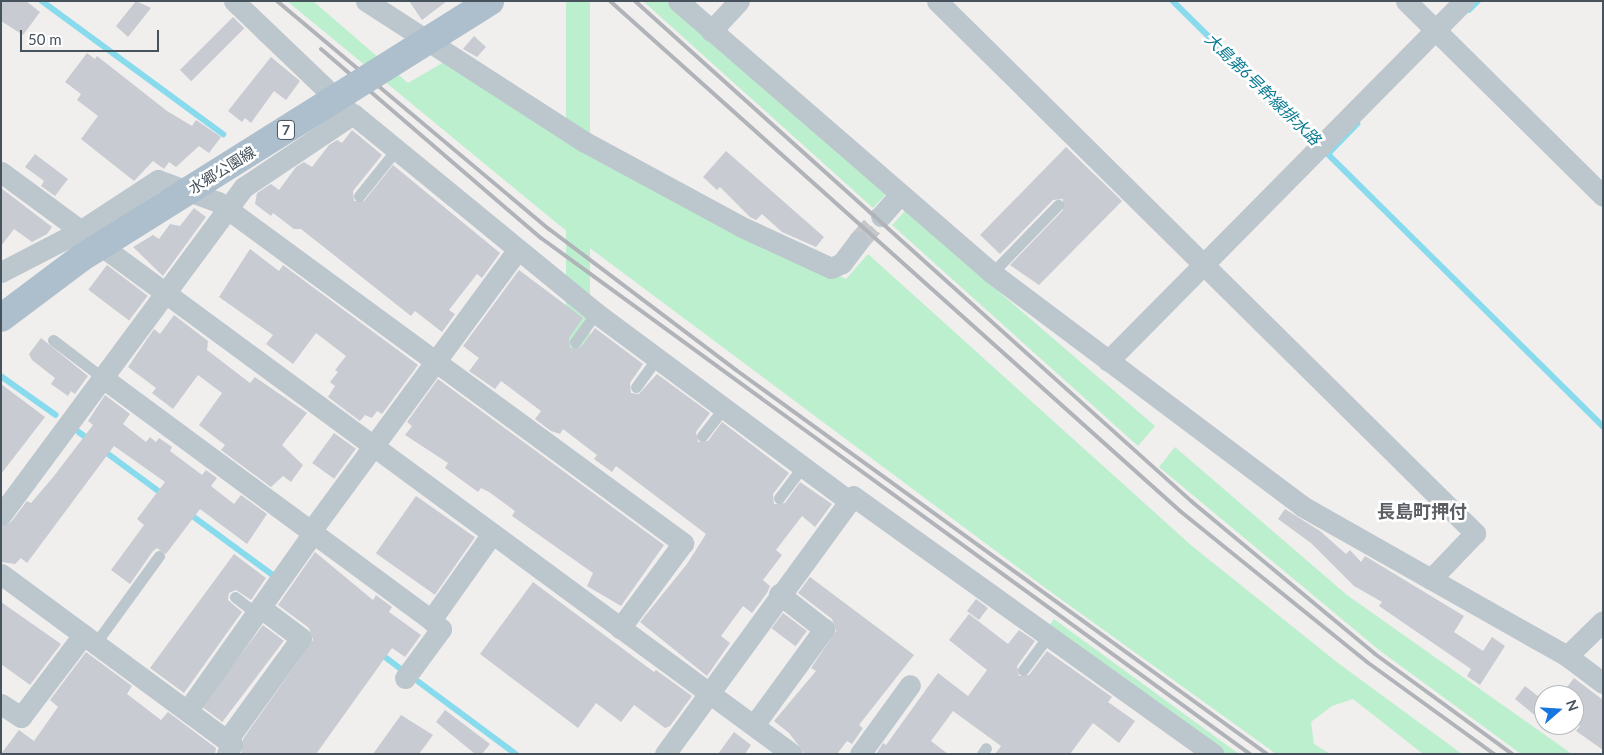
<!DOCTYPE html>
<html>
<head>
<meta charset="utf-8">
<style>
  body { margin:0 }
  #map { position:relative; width:1604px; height:755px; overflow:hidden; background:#f1eeee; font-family:Lato,"Noto Sans JP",sans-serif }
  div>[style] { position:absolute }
  .green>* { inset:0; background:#bcefce; transform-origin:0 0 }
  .stream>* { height:5.5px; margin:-2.75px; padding:0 2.75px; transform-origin:2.75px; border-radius:2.75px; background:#88dbec }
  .building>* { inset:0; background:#c8cbd1; transform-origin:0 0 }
  .street-tunnel>* { height:21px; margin-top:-10.5px; transform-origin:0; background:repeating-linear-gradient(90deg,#c6c7ca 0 21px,transparent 0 32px) }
  .lane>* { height:11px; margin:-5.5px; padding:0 5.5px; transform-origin:5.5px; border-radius:5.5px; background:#bcc6cd }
  .street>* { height:21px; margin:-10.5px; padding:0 10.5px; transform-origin:10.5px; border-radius:10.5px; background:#bcc6cd }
  .primary>* { height:28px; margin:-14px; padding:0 14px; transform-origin:14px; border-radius:14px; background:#adbfcd }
  .rail>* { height:4px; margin:-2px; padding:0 2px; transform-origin:2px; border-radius:2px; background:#b0b4b9 }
  .primary-bridge>* { height:28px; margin:-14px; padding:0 14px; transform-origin:14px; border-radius:14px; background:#adbfcd }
  span { translate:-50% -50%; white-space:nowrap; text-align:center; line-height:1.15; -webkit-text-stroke:5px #fff; paint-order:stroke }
  .shield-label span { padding:1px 4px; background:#fff; border:1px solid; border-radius:4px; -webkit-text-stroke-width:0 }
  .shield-label { font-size:14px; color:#46525c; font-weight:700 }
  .street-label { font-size:15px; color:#46525c }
  .water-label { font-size:16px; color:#0c7b93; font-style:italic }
  .quarter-label { font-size:18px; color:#5b5f63; font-weight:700 }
  .frame { position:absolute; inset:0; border:2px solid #46525c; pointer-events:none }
  .north { position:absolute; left:1534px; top:685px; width:50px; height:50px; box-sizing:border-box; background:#fff; border:1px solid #b5babe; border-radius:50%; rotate:71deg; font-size:14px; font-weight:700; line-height:20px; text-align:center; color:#46525c }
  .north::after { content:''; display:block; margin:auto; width:18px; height:22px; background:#1876e1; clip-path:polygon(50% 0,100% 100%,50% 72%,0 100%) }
  .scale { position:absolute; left:20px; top:30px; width:139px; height:22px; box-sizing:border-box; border:2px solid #46525c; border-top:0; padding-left:6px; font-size:15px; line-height:18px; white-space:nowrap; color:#46525c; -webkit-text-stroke:4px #fff; paint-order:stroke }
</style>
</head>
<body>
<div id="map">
  <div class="green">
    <div style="clip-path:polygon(287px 1px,313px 1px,408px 83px,444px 62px,648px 182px,846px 279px,868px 254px,1192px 546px,1338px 663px,1462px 754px,1423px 754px,1353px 699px,1332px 706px,1311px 722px,1314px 744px,1330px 754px,1276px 754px,1044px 587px,559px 225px)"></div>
    <div style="left:566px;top:1px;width:24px;height:367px"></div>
    <div style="clip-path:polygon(643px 1px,667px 1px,887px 193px,873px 208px)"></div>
    <div style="clip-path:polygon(905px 211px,1155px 426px,1138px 446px,892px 225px)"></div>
    <div style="clip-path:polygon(1175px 447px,1347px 595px,1572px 754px,1521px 754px,1379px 650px,1159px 467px)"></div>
    <div style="clip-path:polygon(1054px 619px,1239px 754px,1226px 754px,1049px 626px)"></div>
  </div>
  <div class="stream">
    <div style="left:42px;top:1px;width:225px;rotate:36.3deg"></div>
    <div style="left:1173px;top:1px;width:202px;rotate:44.6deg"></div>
    <div style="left:1469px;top:10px;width:13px;rotate:-45deg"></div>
    <div style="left:1323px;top:149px;width:7px;rotate:45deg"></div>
    <div style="left:1328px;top:154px;width:42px;rotate:-46deg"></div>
    <div style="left:1328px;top:154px;width:387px;rotate:44.7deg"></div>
    <div style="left:1px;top:376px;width:67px;rotate:35.3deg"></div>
    <div style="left:79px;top:432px;width:14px;rotate:36deg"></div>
    <div style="left:103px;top:450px;width:76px;rotate:36.4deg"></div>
    <div style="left:190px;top:514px;width:103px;rotate:36.3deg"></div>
    <div style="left:380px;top:653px;width:25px;rotate:37deg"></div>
    <div style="left:419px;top:682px;width:121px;rotate:36.6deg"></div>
  </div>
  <div class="building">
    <div style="clip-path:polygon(1px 1px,26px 1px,40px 12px,23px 35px,1px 21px)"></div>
    <div style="clip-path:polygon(136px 1px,151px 8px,128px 37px,116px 26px)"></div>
    <div style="clip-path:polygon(409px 1px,447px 1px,422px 20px)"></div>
    <div style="left:233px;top:17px;width:16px;height:75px;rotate:45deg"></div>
    <div style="clip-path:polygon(474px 36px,486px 47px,477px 57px,463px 49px)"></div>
    <div style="clip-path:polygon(87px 53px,95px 59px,97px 56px,167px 111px,192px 126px,196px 120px,221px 137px,209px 153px,199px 146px,176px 167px,169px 162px,164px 169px,153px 161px,134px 181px,81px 139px,98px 116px,77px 100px,81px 94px,65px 82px)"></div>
    <div style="clip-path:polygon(271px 57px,300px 81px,286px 100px,274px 91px,251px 123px,245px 118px,242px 122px,228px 111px)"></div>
    <div style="clip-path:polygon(352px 130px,382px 155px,353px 191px,354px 201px,364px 201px,393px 165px,500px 253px,482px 278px,477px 274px,449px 310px,455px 314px,442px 332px,415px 311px,411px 316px,301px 229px,294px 229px,273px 213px,271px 216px,255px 204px,257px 193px,271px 184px,279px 190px,296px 167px,304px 162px,312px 167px,329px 145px,337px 140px,342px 143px)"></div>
    <div style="clip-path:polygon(1066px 147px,1122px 201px,1039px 285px,1010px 265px,1063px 210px,1063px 199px,1053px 200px,1000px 254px,980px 235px)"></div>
    <div style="clip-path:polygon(726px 151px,824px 237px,816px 247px,782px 232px,762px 214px,756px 220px,750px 217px,720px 187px,717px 190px,703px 177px)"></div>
    <div style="clip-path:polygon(35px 154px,68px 179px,55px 196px,41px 186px,44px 181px,25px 167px)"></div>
    <div style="clip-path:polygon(1px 188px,52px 227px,47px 234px,32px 242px,14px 229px,1px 246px)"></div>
    <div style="clip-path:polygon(194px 208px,206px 217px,163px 276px,133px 247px,153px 235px,159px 239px,170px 224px,180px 226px)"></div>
    <div style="clip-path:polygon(250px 249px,279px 271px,283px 265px,418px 365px,382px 414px,377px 411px,372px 418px,365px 415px,360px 421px,328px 397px,335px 386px,330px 382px,338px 372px,335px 370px,346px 356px,316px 333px,293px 364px,266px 344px,273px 335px,219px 297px)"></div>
    <div style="left:107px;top:265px;width:51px;height:31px;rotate:37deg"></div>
    <div style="clip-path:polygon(519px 270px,583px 318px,569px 338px,570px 348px,581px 347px,595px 328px,643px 364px,630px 383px,631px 393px,639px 394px,657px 374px,710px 413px,696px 432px,698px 442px,708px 441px,722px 422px,789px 473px,773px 494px,774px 504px,785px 503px,800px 482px,832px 504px,815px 527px,802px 516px,776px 550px,782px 555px,763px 580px,770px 586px,767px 593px,752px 613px,743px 606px,721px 636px,730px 643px,707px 676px,640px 622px,687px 564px,706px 534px,616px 466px,612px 472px,594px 459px,597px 455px,563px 429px,560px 434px,551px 431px,535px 419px,541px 411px,501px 381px,495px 389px,469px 371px,479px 358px,463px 346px)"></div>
    <div style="clip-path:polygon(174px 315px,208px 341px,207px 350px,250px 383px,255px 377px,307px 413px,282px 445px,303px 465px,291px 482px,283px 476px,271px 487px,221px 450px,225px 445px,199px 425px,222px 393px,198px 375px,173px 409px,152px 393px,156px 388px,128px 367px,154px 329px,160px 334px)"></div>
    <div style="clip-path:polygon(41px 338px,88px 376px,75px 394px,71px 391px,68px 396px,51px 384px,55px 378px,32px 360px,29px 354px)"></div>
    <div style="clip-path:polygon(438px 379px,664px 545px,621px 606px,587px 586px,593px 573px,512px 516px,515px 511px,489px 492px,481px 488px,478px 492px,445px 468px,448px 463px,405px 435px,412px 426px,407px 422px)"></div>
    <div style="clip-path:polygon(1px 384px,45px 417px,1px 474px)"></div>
    <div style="clip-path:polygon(105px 395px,130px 414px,123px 424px,146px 442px,150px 437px,156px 442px,159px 438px,172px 447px,170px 451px,202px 475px,206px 470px,217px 478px,211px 486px,234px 504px,241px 495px,267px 514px,247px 544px,200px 509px,166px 554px,157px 548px,153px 551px,130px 584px,111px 570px,144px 525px,137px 519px,165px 482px,114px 446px,27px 563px,21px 558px,15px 564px,1px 562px,1px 527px,11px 522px,27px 501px,31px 503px,54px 476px,93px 425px,88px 421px)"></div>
    <div style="left:334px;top:433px;width:27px;height:37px;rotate:36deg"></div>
    <div style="left:416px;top:496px;width:72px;height:70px;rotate:35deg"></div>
    <div style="clip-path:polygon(1285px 509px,1320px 531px,1346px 554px,1350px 550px,1361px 562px,1365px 556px,1464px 616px,1454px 632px,1483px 651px,1492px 637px,1505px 646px,1480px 685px,1467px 676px,1471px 669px,1379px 606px,1382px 602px,1354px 586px,1311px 543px,1278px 519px)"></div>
    <div style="clip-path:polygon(315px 552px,373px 600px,376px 595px,392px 607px,389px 612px,421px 635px,405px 657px,392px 648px,316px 754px,241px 754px,243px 739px,313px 640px,309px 628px,278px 605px)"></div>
    <div style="clip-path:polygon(234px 554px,266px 578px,251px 600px,236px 590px,229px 593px,228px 600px,242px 612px,184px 693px,150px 668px)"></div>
    <div style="clip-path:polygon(810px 577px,914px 655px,859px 725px,863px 728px,852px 744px,847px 741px,837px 754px,805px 754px,789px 733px,774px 721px,816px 671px,811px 668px,836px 631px,832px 619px,798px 593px)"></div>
    <div style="clip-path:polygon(533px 582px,654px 672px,656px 670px,692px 696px,670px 726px,665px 728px,634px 705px,621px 722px,596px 703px,578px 728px,480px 654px)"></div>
    <div style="left:976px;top:599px;width:15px;height:15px;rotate:37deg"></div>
    <div style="clip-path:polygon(1px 602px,61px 644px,30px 685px,1px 664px)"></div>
    <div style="left:783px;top:613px;width:30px;height:19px;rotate:37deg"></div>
    <div style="clip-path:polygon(969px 614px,1008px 644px,1019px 630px,1035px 641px,1017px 666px,1019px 676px,1029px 675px,1047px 651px,1112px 697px,1108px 702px,1135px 721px,1119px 743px,1093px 723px,1070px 754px,995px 754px,1001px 746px,953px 711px,931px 741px,948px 754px,876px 754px,883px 743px,886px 745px,938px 673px,968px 696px,987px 670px,949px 640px)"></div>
    <div style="left:263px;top:625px;width:26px;height:102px;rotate:37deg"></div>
    <div style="clip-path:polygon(86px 652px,132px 686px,127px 694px,161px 720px,168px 712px,216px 748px,215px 754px,1px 754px,19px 730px,34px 741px,58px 707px,50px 700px)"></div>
    <div style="clip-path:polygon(1574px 678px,1603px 700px,1603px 750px,1576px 731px,1580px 726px,1574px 721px,1574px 695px,1561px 695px)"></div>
    <div style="clip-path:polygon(1525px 686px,1544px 701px,1537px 717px,1515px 699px)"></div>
    <div style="clip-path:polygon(445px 710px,490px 744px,482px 754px,475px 754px,436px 722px)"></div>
    <div style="clip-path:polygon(401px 715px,433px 735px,419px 754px,373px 754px)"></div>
    <div style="clip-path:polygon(734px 732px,751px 745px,745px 754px,718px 754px)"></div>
  </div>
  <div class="street-tunnel">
    <div style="left:858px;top:242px;width:35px;rotate:-49deg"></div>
  </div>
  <div class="lane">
    <div style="left:359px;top:196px;width:59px;rotate:-51.2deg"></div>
    <div style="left:992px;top:273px;width:95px;rotate:-45.9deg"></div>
    <div style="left:53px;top:340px;width:63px;rotate:37.2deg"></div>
    <div style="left:575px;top:342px;width:36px;rotate:-54deg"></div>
    <div style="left:636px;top:387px;width:36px;rotate:-54deg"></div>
    <div style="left:702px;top:436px;width:36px;rotate:-52deg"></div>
    <div style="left:779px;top:498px;width:40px;rotate:-53deg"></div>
    <div style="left:235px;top:597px;width:28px;rotate:38deg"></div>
    <div style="left:95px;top:644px;width:109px;rotate:-54deg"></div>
    <div style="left:1023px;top:670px;width:44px;rotate:-53.4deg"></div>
    <div style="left:982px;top:754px;width:7px;rotate:-56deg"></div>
  </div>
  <div class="street">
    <div style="left:234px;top:1px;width:155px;rotate:43.7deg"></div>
    <div style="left:366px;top:1px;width:260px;rotate:32.8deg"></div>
    <div style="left:585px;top:142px;width:179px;rotate:28.4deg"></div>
    <div style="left:742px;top:227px;width:98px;rotate:24.7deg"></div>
    <div style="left:831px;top:268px;width:12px;rotate:-24deg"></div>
    <div style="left:842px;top:263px;width:26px;rotate:-53deg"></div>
    <div style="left:678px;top:1px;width:415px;rotate:40.9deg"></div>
    <div style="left:992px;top:273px;width:388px;rotate:36.9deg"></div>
    <div style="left:1302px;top:506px;width:305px;rotate:29.5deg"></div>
    <div style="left:1567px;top:656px;width:45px;rotate:36.9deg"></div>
    <div style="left:937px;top:1px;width:757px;rotate:44.68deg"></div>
    <div style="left:1475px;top:533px;width:64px;rotate:133.7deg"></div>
    <div style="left:1406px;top:1px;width:277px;rotate:44.7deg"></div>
    <div style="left:711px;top:31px;width:41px;rotate:-47deg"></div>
    <div style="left:1px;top:172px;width:982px;rotate:36.34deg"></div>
    <div style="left:881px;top:216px;width:28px;rotate:-49deg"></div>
    <div style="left:1px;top:272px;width:89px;rotate:-27.4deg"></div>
    <div style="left:80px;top:231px;width:93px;rotate:-33.2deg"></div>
    <div style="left:158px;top:180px;width:64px;rotate:20.1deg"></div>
    <div style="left:218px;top:202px;width:577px;rotate:36.25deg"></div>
    <div style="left:683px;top:543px;width:106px;rotate:126.5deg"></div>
    <div style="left:1108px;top:361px;width:506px;rotate:-45.32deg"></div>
    <div style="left:103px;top:378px;width:408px;rotate:36.4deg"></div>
    <div style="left:431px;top:620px;width:105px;rotate:-54.7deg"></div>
    <div style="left:1px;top:515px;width:408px;rotate:-53.5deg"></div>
    <div style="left:244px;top:187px;width:131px;rotate:-33.8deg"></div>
    <div style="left:353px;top:114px;width:314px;rotate:39.3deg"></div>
    <div style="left:596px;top:313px;width:315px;rotate:36.6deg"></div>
    <div style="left:311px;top:531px;width:348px;rotate:-53.7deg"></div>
    <div style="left:1px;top:574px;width:287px;rotate:36.4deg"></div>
    <div style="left:232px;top:744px;width:11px;rotate:117deg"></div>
    <div style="left:1567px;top:656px;width:50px;rotate:-44.2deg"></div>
    <div style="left:405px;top:678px;width:61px;rotate:-53.7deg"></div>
    <div style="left:441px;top:629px;width:13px;rotate:-138deg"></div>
    <div style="left:1px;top:704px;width:24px;rotate:33deg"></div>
    <div style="left:21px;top:717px;width:103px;rotate:-52.9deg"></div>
    <div style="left:187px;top:711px;width:218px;rotate:-54.7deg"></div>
    <div style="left:754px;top:725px;width:119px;rotate:-53.9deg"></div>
    <div style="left:824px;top:629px;width:57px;rotate:-142.1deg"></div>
    <div style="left:227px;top:740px;width:126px;rotate:-54deg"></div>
    <div style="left:301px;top:638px;width:50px;rotate:-143.1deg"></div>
    <div style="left:665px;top:754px;width:319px;rotate:-53.9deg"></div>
    <div style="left:853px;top:496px;width:444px;rotate:35.6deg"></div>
    <div style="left:860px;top:754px;width:85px;rotate:-54.1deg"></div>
  </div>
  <div class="primary">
    <div style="left:1px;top:318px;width:100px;rotate:-36.9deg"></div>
  </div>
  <div class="rail">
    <div style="left:277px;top:1px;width:355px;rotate:40deg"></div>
    <div style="left:549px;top:229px;width:234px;rotate:37deg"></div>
    <div style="left:736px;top:370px;width:655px;rotate:35.87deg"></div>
    <div style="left:610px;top:1px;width:765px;rotate:41.82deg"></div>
    <div style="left:1180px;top:511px;width:240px;rotate:38.9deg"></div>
    <div style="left:1367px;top:662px;width:157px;rotate:35.9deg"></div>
    <div style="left:635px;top:1px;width:748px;rotate:41.96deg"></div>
    <div style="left:1191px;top:501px;width:239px;rotate:39.7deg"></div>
    <div style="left:1375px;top:654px;width:170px;rotate:36.1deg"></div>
    <div style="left:321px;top:49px;width:290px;rotate:40.7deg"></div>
    <div style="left:541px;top:238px;width:877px;rotate:36.05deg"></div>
  </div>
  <div class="primary-bridge">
    <div style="left:81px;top:258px;width:483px;rotate:-32.1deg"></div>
  </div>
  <div class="shield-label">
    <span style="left:286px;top:130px">7</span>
  </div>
  <div class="street-label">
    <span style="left:222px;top:170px;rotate:-32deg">水郷公園線</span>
  </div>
  <div class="water-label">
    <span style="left:1263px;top:89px;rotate:44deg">大島第6号幹線排水路</span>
  </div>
  <div class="quarter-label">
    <span style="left:1422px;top:511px">長島町押付</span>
  </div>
  <div class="frame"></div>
  <div class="north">N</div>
  <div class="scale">50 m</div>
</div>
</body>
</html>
